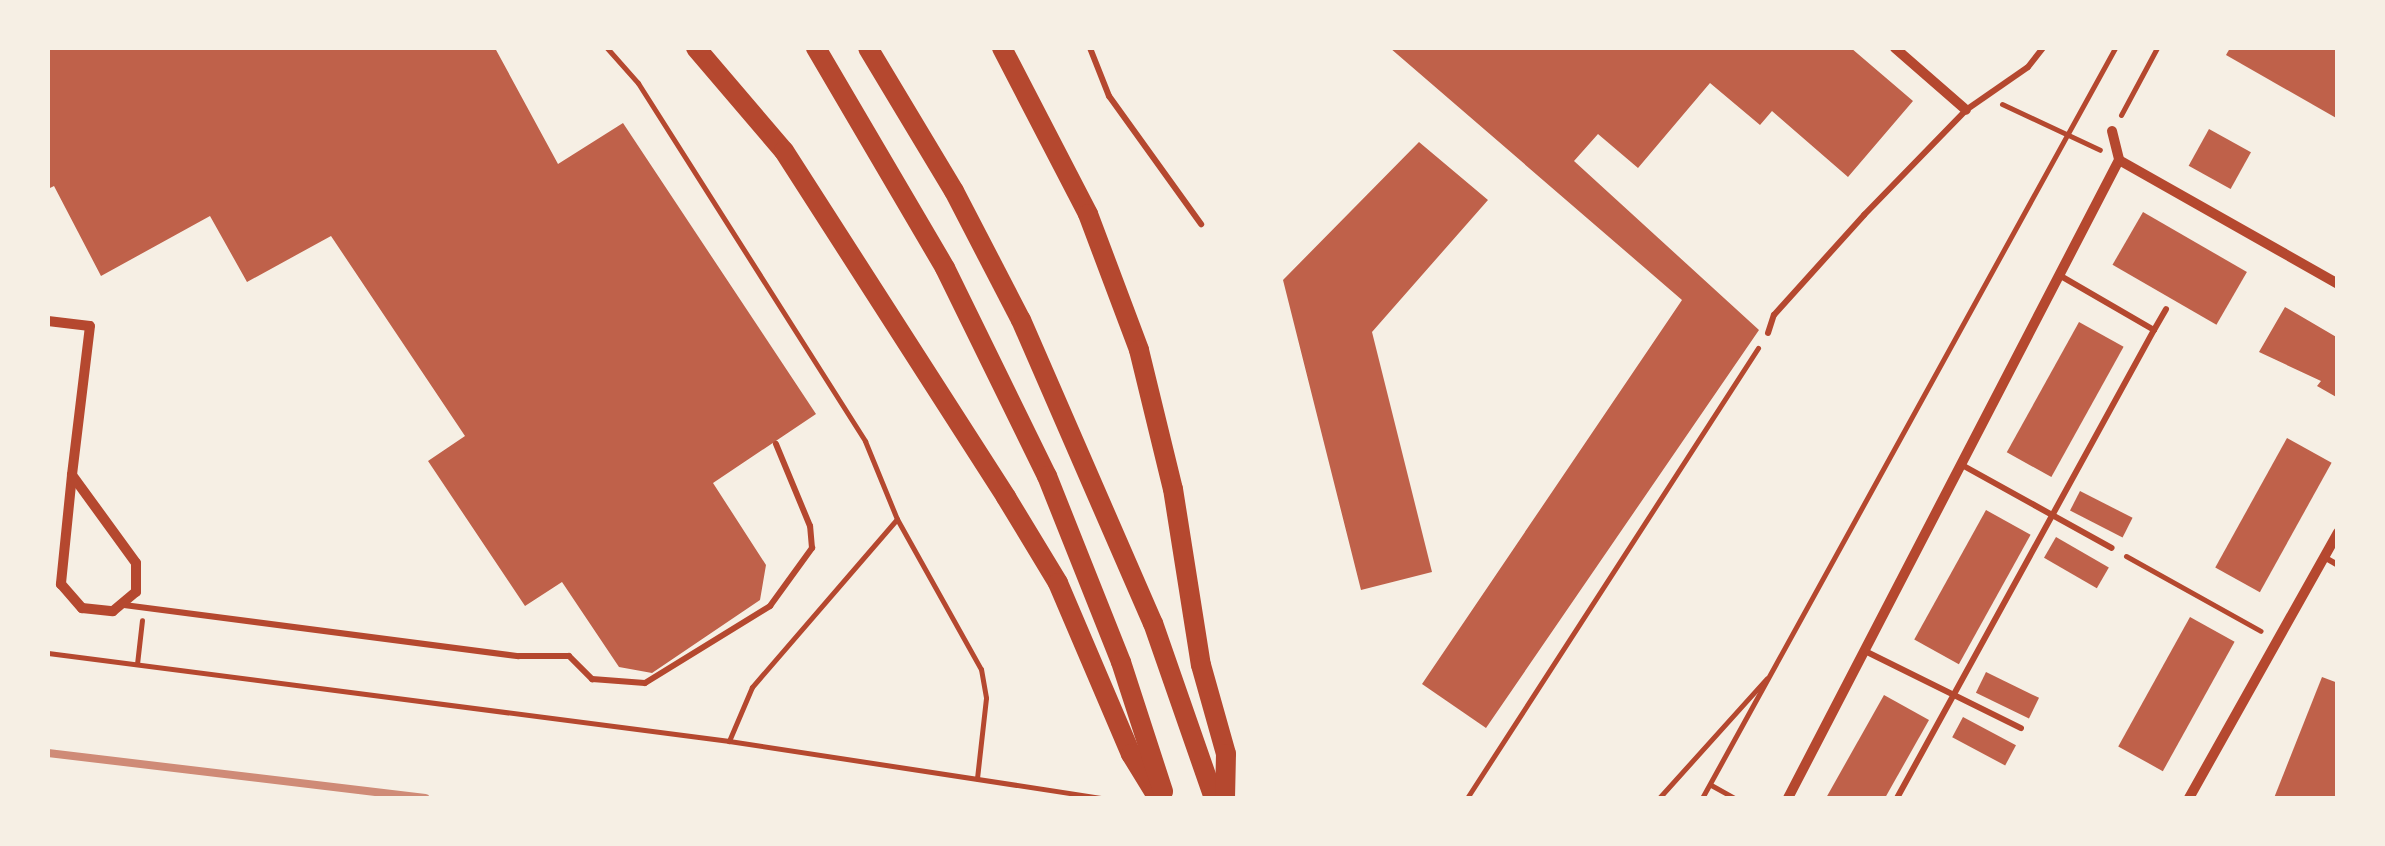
<!DOCTYPE html>
<html>
<head>
<meta charset="utf-8">
<style>
  body { margin:0 }
  #map { position:relative; width:2385px; height:846px; overflow:hidden; background:#f6efe4; font-family:"Crimson Pro",serif }
  div>[style] { position:absolute }
  .building>* { inset:0; background:#bf614a; transform-origin:0 0 }
  .path>* { height:5px; margin:-2.5px; padding:0 2.5px; transform-origin:2.5px; border-radius:2.5px; background:#b5482f }
  .service>* { height:6px; margin:-3px; padding:0 3px; transform-origin:3px; border-radius:3px; background:#b5482f }
  .minor>* { height:10px; margin:-5px; padding:0 5px; transform-origin:5px; border-radius:5px; background:#b5482f }
  .trunk>* { height:20px; margin:-10px; padding:0 10px; transform-origin:10px; border-radius:10px; background:#b5482f }
  .rail>* { height:8px; margin:-4px; padding:0 4px; transform-origin:4px; border-radius:4px; background:#cf8b77 }
  span { translate:-50% -50%; white-space:nowrap; text-align:center; line-height:1.15; -webkit-text-stroke:10px #f6efe4; paint-order:stroke }
  .frame { position:absolute; inset:0; border:50px solid #f6efe4; pointer-events:none }
</style>
</head>
<body>
<div id="map">
  <div class="building">
    <div style="clip-path:polygon(48px 48px,495px 48px,558px 164px,623px 123px,816px 414px,713px 483px,766px 565px,760px 600px,652px 673px,619px 667px,562px 582px,525px 606px,428px 461px,465px 436px,331px 236px,247px 282px,210px 216px,101px 276px,54px 186px,48px 189px)"></div>
    <div style="clip-path:polygon(1390px 48px,1851px 48px,1913px 101px,1848px 177px,1772px 111px,1760px 125px,1710px 83px,1638px 168px,1598px 134px,1574px 161px,1759px 330px,1486px 728px,1422px 684px,1682px 300px)"></div>
    <div style="clip-path:polygon(2230px 48px,2338px 48px,2338px 119px,2226px 55px)"></div>
    <div style="left:2209px;top:129px;width:48px;height:42px;rotate:29deg"></div>
    <div style="clip-path:polygon(1419px 142px,1488px 200px,1372px 332px,1432px 572px,1361px 590px,1283px 280px)"></div>
    <div style="left:2143px;top:212px;width:120px;height:61px;rotate:30deg"></div>
    <div style="clip-path:polygon(2285px 307px,2338px 338px,2338px 398px,2317px 386px,2321px 381px,2259px 352px)"></div>
    <div style="left:2079px;top:322px;width:51px;height:149px;rotate:29deg"></div>
    <div style="left:2287px;top:438px;width:51px;height:148px;rotate:29deg"></div>
    <div style="left:2080px;top:491px;width:59px;height:22px;rotate:27deg"></div>
    <div style="left:1986px;top:510px;width:51px;height:148px;rotate:29deg"></div>
    <div style="left:2056px;top:537px;width:61px;height:24px;rotate:30deg"></div>
    <div style="left:2190px;top:617px;width:51px;height:148px;rotate:29deg"></div>
    <div style="left:1986px;top:672px;width:59px;height:23px;rotate:26deg"></div>
    <div style="clip-path:polygon(2322px 677px,2338px 683px,2338px 798px,2274px 798px)"></div>
    <div style="clip-path:polygon(1884px 695px,1929px 720px,1885px 798px,1826px 798px)"></div>
    <div style="left:1963px;top:717px;width:60px;height:23px;rotate:28deg"></div>
  </div>
  <div class="path">
    <div style="left:607px;top:48px;width:47px;rotate:48.5deg"></div>
    <div style="left:638px;top:83px;width:424px;rotate:57.6deg"></div>
    <div style="left:865px;top:441px;width:84px;rotate:67.7deg"></div>
    <div style="left:897px;top:519px;width:222px;rotate:130.8deg"></div>
    <div style="left:752px;top:687px;width:59px;rotate:113.1deg"></div>
    <div style="left:2002px;top:104px;width:108px;rotate:25.1deg"></div>
    <div style="left:2121px;top:115px;width:76px;rotate:-61.8deg"></div>
    <div style="left:897px;top:519px;width:172px;rotate:60.8deg"></div>
    <div style="left:981px;top:669px;width:29px;rotate:80deg"></div>
    <div style="left:986px;top:698px;width:81px;rotate:96.4deg"></div>
    <div style="left:2126px;top:556px;width:154px;rotate:29.1deg"></div>
    <div style="left:48px;top:653px;width:687px;rotate:7.36deg"></div>
    <div style="left:729px;top:741px;width:376px;rotate:8.7deg"></div>
    <div style="left:137px;top:664px;width:44px;rotate:-83.5deg"></div>
    <div style="left:1711px;top:785px;width:26px;rotate:29deg"></div>
    <div style="left:1467px;top:798px;width:536px;rotate:-57.11deg"></div>
    <div style="left:1659px;top:798px;width:161px;rotate:-48deg"></div>
    <div style="left:1702px;top:798px;width:856px;rotate:-61.16deg"></div>
  </div>
  <div class="service">
    <div style="left:1090px;top:48px;width:52px;rotate:68.4deg"></div>
    <div style="left:1109px;top:96px;width:158px;rotate:54.3deg"></div>
    <div style="left:2154px;top:330px;width:24px;rotate:-60deg"></div>
    <div style="left:1768px;top:333px;width:19px;rotate:-72deg"></div>
    <div style="left:1774px;top:315px;width:135px;rotate:-48deg"></div>
    <div style="left:1864px;top:215px;width:146px;rotate:-45.8deg"></div>
    <div style="left:1966px;top:110px;width:75px;rotate:-34.7deg"></div>
    <div style="left:2028px;top:67px;width:24px;rotate:-52deg"></div>
    <div style="left:1962px;top:465px;width:171px;rotate:29deg"></div>
    <div style="left:2324px;top:557px;width:16px;rotate:30deg"></div>
    <div style="left:124px;top:605px;width:398px;rotate:7.4deg"></div>
    <div style="left:519px;top:656px;width:50px"></div>
    <div style="left:569px;top:656px;width:33px;rotate:45deg"></div>
    <div style="left:592px;top:679px;width:53px;rotate:4.3deg"></div>
    <div style="left:645px;top:683px;width:147px;rotate:-31.6deg"></div>
    <div style="left:770px;top:606px;width:72px;rotate:-54.1deg"></div>
    <div style="left:812px;top:548px;width:22px;rotate:-95deg"></div>
    <div style="left:810px;top:526px;width:89px;rotate:-112.5deg"></div>
    <div style="left:1865px;top:651px;width:174px;rotate:26.3deg"></div>
    <div style="left:1897px;top:798px;width:534px;rotate:-61.23deg"></div>
    <div style="left:2154px;top:330px;width:108px;rotate:-149.9deg"></div>
  </div>
  <div class="minor">
    <div style="left:1895px;top:48px;width:94px;rotate:41.1deg"></div>
    <div style="left:2112px;top:131px;width:30px;rotate:76deg"></div>
    <div style="left:48px;top:321px;width:42px;rotate:6.8deg"></div>
    <div style="left:90px;top:326px;width:150px;rotate:96.9deg"></div>
    <div style="left:72px;top:475px;width:110px;rotate:95.8deg"></div>
    <div style="left:61px;top:584px;width:32px;rotate:49deg"></div>
    <div style="left:82px;top:608px;width:31px;rotate:6deg"></div>
    <div style="left:113px;top:611px;width:30px;rotate:-40deg"></div>
    <div style="left:136px;top:592px;width:29px;rotate:-90deg"></div>
    <div style="left:136px;top:563px;width:109px;rotate:-126deg"></div>
    <div style="left:1788px;top:798px;width:719px;rotate:-62.58deg"></div>
    <div style="left:2119px;top:160px;width:252px;rotate:29.5deg"></div>
    <div style="left:2189px;top:798px;width:304px;rotate:-60.7deg"></div>
  </div>
  <div class="trunk">
    <div style="left:696px;top:48px;width:135px;rotate:49.5deg"></div>
    <div style="left:784px;top:151px;width:411px;rotate:57.3deg"></div>
    <div style="left:1006px;top:497px;width:100px;rotate:58.8deg"></div>
    <div style="left:1058px;top:583px;width:186px;rotate:66.9deg"></div>
    <div style="left:1131px;top:754px;width:52px;rotate:58.5deg"></div>
    <div style="left:816px;top:48px;width:255px;rotate:59.6deg"></div>
    <div style="left:945px;top:268px;width:232px;rotate:63.9deg"></div>
    <div style="left:1047px;top:476px;width:200px;rotate:68.3deg"></div>
    <div style="left:1121px;top:662px;width:136px;rotate:72deg"></div>
    <div style="left:868px;top:48px;width:167px;rotate:59deg"></div>
    <div style="left:954px;top:191px;width:145px;rotate:62.6deg"></div>
    <div style="left:1021px;top:320px;width:331px;rotate:66.5deg"></div>
    <div style="left:1153px;top:623px;width:185px;rotate:70.8deg"></div>
    <div style="left:1002px;top:48px;width:187px;rotate:62.6deg"></div>
    <div style="left:1088px;top:214px;width:145px;rotate:69.4deg"></div>
    <div style="left:1139px;top:350px;width:143px;rotate:76.3deg"></div>
    <div style="left:1173px;top:489px;width:178px;rotate:81deg"></div>
    <div style="left:1201px;top:665px;width:92px;rotate:74.3deg"></div>
    <div style="left:1226px;top:754px;width:44px;rotate:91.3deg"></div>
  </div>
  <div class="rail">
    <div style="left:48px;top:753px;width:380px;rotate:6.8deg"></div>
  </div>
  <div class="frame"></div>
</div>
</body>
</html>
